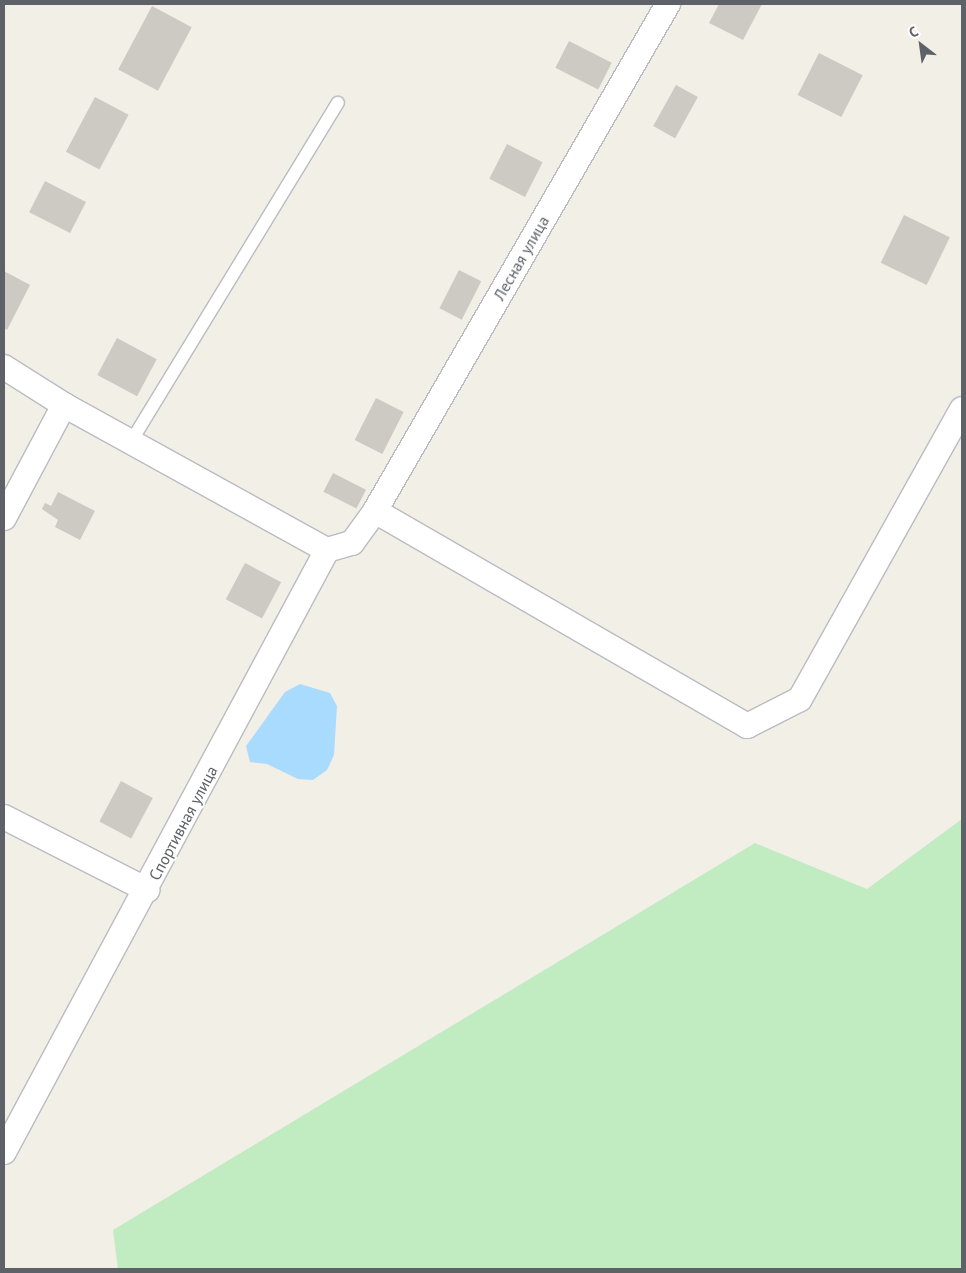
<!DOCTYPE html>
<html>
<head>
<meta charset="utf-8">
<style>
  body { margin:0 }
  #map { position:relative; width:966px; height:1273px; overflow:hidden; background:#f1efe6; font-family:"PT Sans",sans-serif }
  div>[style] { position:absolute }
  .green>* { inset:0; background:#c1ebc1 }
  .water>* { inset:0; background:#a9dbff }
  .building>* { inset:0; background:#cdcac3; transform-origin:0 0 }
  .roads { filter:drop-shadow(1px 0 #b9bcc1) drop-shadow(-1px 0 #b9bcc1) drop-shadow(0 1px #b9bcc1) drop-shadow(0 -1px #b9bcc1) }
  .lane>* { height:12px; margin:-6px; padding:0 6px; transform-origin:6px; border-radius:6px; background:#fff }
  .street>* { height:24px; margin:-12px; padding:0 12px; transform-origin:12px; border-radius:12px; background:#fff }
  span { translate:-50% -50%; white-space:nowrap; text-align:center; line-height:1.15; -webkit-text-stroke:4px #fff; paint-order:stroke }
  .street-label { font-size:16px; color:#5e6268 }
  .frame { position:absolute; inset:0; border:5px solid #5e6268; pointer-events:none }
  .north { position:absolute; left:896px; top:20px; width:50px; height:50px; -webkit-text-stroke:4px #fff; paint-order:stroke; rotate:330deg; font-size:14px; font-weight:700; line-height:20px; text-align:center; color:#5e6268 }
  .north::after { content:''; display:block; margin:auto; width:18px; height:22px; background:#5e6268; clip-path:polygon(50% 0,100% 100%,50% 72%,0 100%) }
</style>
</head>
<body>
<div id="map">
  <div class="green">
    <div style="clip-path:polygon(962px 819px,962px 1269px,118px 1269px,113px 1230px,755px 843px,867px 889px)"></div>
  </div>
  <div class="water">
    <div style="clip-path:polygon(300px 684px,330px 693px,337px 706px,334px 755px,327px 770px,313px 780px,298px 779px,267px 764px,250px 762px,246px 746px,285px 692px)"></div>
  </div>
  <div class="building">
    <div style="clip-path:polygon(719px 4px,762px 4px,743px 40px,709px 23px)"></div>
    <div style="left:152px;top:6px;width:45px;height:72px;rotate:28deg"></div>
    <div style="left:569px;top:41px;width:48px;height:30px;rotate:27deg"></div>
    <div style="left:819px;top:53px;width:49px;height:47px;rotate:27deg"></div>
    <div style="left:676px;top:85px;width:25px;height:47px;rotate:29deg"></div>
    <div style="left:95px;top:97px;width:38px;height:62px;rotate:28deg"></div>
    <div style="left:507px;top:144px;width:40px;height:39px;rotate:27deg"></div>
    <div style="left:45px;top:181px;width:46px;height:35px;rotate:27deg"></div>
    <div style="left:904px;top:215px;width:51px;height:53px;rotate:26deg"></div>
    <div style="left:459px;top:270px;width:25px;height:43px;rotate:27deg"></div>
    <div style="clip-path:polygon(4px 271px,30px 285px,7px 330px,4px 328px)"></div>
    <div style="left:117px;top:338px;width:45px;height:42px;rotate:28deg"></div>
    <div style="left:376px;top:398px;width:31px;height:47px;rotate:27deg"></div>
    <div style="left:333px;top:473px;width:37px;height:21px;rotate:27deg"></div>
    <div style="clip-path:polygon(58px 492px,95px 511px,80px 540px,55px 527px,58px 520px,42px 509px,45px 503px,51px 506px)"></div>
    <div style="left:245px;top:563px;width:41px;height:41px;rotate:28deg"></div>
    <div style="left:121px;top:781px;width:36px;height:46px;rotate:28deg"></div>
  </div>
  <div class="roads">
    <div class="lane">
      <div style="left:132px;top:440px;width:395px;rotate:-58.6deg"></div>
    </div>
    <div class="street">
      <div style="left:4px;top:367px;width:71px;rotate:32.3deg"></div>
      <div style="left:64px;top:405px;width:300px;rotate:28.9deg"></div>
      <div style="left:375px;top:511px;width:430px;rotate:30deg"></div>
      <div style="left:747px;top:726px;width:59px;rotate:-27deg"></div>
      <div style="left:800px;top:699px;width:332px;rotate:-60.8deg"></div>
      <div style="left:4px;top:518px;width:128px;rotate:-62deg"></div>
      <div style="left:4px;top:817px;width:161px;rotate:27deg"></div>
      <div style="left:4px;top:1152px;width:683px;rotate:-61.78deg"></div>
      <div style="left:327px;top:550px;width:26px;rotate:-16deg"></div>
      <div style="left:352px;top:543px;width:39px;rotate:-54deg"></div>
      <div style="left:375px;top:511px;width:586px;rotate:-59.98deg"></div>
    </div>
  </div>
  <div class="street-label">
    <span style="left:521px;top:258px;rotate:-60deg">Лесная улица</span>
    <span style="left:183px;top:823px;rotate:-62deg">Спортивная улица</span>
  </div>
  <div class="frame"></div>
  <div class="north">С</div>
</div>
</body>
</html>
